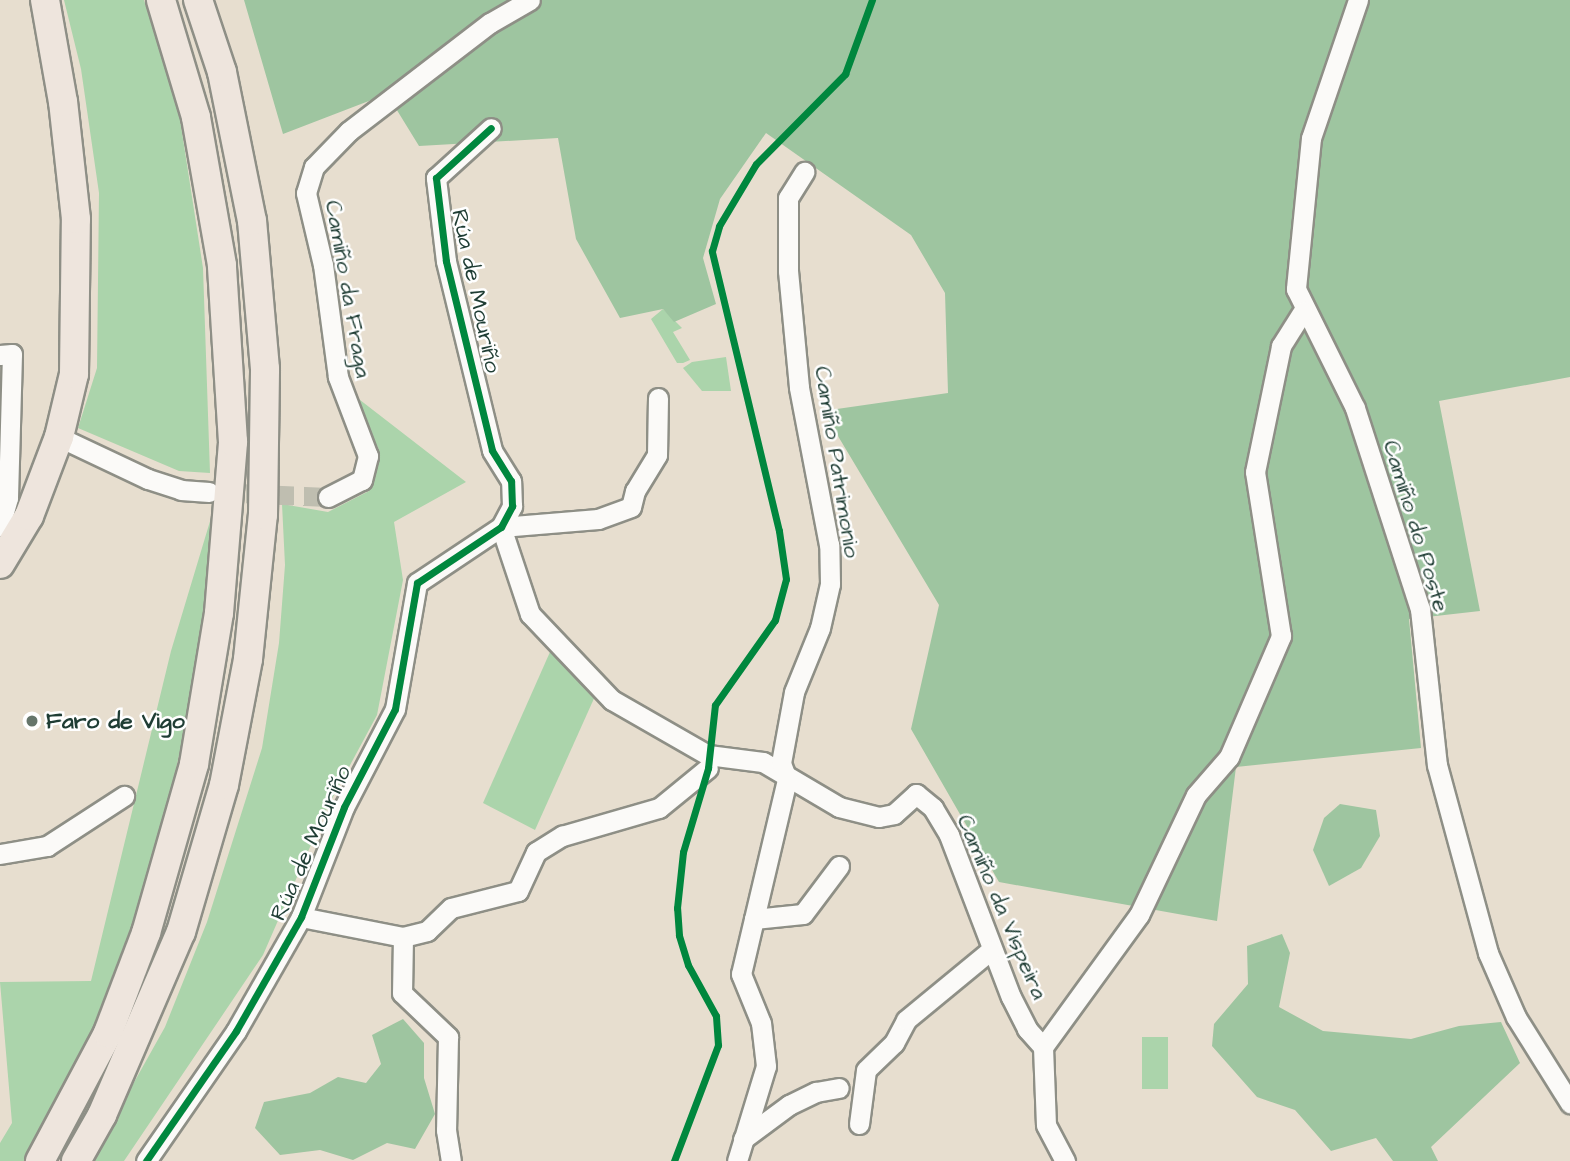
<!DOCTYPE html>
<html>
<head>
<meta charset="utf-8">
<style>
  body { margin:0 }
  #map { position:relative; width:1570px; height:1161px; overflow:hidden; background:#e7decf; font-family:"Architects Daughter",sans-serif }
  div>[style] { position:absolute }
  .green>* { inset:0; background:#abd4ab; transform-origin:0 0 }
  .forest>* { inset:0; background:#9ec5a0 }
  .minor-tunnel>* { height:19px; margin-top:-9.5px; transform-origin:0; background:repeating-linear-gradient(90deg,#bfbeb0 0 19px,transparent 0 29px) }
  .roads { filter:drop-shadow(2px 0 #8e8f86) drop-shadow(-2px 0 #8e8f86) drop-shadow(0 2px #8e8f86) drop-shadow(0 -2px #8e8f86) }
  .minor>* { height:19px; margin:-9.5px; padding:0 9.5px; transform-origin:9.5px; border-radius:9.5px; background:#fbfaf8 }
  .highway>* { height:28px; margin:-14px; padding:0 14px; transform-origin:14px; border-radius:14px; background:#eee5dd }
  .cycleway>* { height:7px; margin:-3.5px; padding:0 3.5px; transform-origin:3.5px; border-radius:3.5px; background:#00873e }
  .dots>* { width:19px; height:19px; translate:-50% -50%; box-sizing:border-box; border:4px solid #fff; border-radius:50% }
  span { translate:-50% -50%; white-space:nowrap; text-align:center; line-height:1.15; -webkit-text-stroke:5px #fff; paint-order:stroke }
  .street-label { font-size:23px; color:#1f3d34 }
  .poi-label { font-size:23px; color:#1f3d34; font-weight:700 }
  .left { translate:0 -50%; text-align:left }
</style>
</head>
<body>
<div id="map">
  <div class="green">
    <div style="clip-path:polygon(64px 0,144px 0,179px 113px,203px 268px,210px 473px,179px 471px,78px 428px,97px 368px,99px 193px,81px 69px)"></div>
    <div style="clip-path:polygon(663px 309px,682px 328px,673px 332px,690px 360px,683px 363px,677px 363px,651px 319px)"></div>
    <div style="clip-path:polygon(726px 357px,731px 391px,702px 391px,683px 368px,692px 362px)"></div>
    <div style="clip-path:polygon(351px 393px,466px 482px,394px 522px,403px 580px,377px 715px,327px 808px,263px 955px,124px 1161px,90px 1161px,165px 1027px,207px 922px,262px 748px,279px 643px,285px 565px,282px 504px,328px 512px,369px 491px,379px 450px)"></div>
    <div style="clip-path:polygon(214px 508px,206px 617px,183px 738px,154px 866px,121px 969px,29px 1161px,0 1161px,0 1143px,12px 1123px,0 982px,91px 981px,171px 651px)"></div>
    <div style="clip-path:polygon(550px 652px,596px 694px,535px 830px,483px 803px)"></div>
    <div style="left:1142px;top:1037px;width:26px;height:52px"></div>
  </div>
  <div class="forest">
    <div style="clip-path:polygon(244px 0,1570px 0,1570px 377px,1439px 401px,1480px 611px,1409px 619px,1421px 748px,1236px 767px,1217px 921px,999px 882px,911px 729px,939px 605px,823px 411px,948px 393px,945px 293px,911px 235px,766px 133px,720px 199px,703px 258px,716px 304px,674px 322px,663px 309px,620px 318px,576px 239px,558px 138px,419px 146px,387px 94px,283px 134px)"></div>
    <div style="clip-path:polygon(1340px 804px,1376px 810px,1380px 836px,1361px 868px,1329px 886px,1313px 850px,1324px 818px)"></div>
    <div style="clip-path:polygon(1282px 934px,1290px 953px,1279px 1007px,1323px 1031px,1411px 1039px,1459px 1026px,1501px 1022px,1520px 1063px,1431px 1147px,1438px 1161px,1393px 1161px,1376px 1138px,1331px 1151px,1295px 1110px,1257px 1097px,1212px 1046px,1214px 1024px,1248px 984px,1247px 946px)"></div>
    <div style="clip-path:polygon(403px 1019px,424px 1043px,424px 1078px,435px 1114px,415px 1149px,387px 1143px,353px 1160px,320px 1150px,280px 1155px,255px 1128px,264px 1102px,310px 1093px,338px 1077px,366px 1083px,381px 1064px,372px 1035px)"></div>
  </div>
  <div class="minor-tunnel">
    <div style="left:217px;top:492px;width:111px;rotate:2.6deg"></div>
  </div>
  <div class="roads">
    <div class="minor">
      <div style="left:1358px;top:0;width:146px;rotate:108.8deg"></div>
      <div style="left:1311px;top:138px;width:152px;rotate:95.7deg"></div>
      <div style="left:1296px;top:289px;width:133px;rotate:63.6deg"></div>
      <div style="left:1355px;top:408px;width:211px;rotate:72.1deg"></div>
      <div style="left:1420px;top:609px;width:157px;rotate:83.8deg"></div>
      <div style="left:1437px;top:765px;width:195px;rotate:74.8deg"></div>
      <div style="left:1488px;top:953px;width:70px;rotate:66.4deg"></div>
      <div style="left:1516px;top:1017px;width:102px;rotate:57.9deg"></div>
      <div style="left:0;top:355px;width:12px;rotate:-5deg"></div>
      <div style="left:12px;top:354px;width:144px;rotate:91.6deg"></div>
      <div style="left:8px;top:498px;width:29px;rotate:106deg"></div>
      <div style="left:658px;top:398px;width:57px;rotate:91deg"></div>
      <div style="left:657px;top:455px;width:42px;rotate:121.4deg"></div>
      <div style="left:635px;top:491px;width:16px;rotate:104deg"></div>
      <div style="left:631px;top:507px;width:35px;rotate:160deg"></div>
      <div style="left:598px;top:519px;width:97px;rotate:175.3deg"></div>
      <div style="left:501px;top:527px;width:92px;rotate:71.6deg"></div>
      <div style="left:530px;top:614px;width:119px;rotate:46.4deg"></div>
      <div style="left:612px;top:700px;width:111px;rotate:29.8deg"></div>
      <div style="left:708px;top:755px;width:55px;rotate:7.3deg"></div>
      <div style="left:763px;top:762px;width:88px;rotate:30.6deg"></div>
      <div style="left:839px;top:807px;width:41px;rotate:14deg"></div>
      <div style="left:879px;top:817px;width:15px;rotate:-11deg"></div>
      <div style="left:894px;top:814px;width:30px;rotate:-42deg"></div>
      <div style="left:916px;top:794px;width:22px;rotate:39deg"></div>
      <div style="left:933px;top:808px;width:31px;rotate:59deg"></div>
      <div style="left:949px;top:835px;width:173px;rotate:69.1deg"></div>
      <div style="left:1011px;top:997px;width:36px;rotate:63deg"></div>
      <div style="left:1027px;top:1029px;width:24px;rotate:48deg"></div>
      <div style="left:59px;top:437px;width:98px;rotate:25.3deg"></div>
      <div style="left:148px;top:479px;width:35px;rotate:18deg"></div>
      <div style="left:181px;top:490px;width:28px;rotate:4deg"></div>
      <div style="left:328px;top:497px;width:38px;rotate:-27deg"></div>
      <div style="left:362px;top:480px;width:25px;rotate:-76deg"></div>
      <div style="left:368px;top:456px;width:85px;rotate:-110.8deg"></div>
      <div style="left:338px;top:377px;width:113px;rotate:-97.6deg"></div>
      <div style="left:323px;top:265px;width:74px;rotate:-103.3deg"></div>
      <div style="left:306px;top:193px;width:27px;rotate:-73deg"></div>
      <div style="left:314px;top:167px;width:50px;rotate:-45.8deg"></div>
      <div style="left:349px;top:131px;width:178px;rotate:-37.5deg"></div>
      <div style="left:490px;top:23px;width:46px;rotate:-29.9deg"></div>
      <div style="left:0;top:854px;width:48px;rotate:-9.7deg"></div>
      <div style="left:47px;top:846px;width:92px;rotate:-33deg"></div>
      <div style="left:301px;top:917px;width:104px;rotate:11.1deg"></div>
      <div style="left:403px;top:937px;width:25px;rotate:-14deg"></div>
      <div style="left:427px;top:931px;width:33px;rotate:-44deg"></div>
      <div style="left:451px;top:908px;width:69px;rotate:-14.2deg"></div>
      <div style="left:518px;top:891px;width:43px;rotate:-65.2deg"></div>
      <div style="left:536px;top:852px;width:31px;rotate:-32deg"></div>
      <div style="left:562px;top:836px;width:101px;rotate:-16.1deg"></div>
      <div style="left:659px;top:808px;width:63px;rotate:-39.2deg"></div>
      <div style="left:754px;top:919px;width:49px;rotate:-5.8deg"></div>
      <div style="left:803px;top:914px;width:60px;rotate:-53.1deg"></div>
      <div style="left:403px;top:937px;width:56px;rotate:91deg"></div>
      <div style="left:402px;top:993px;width:64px;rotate:43.7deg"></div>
      <div style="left:448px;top:1037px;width:93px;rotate:91.2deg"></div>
      <div style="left:446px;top:1130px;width:31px;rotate:81deg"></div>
      <div style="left:1043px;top:1047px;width:163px;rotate:-54deg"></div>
      <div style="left:1139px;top:915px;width:133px;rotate:-64.6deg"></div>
      <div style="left:1196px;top:795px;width:50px;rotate:-49deg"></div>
      <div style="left:1229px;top:757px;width:132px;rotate:-66.7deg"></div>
      <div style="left:1281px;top:636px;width:166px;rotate:-99deg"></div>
      <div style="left:1255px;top:472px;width:129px;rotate:-78.3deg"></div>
      <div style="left:1281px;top:346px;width:41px;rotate:-57.8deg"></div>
      <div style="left:1043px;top:1047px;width:78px;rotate:87.8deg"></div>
      <div style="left:1046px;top:1125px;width:41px;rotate:62.2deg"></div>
      <div style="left:859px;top:1124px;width:54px;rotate:-82.6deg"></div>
      <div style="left:866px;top:1070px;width:39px;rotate:-44deg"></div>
      <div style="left:894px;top:1043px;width:26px;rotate:-62deg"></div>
      <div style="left:906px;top:1020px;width:110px;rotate:-39.5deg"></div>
      <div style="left:743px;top:1139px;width:57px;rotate:-36.5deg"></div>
      <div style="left:789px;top:1105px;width:30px;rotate:-26deg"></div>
      <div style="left:816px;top:1092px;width:23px;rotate:-10deg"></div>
      <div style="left:146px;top:1161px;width:158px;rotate:-55.3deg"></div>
      <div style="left:236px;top:1031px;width:131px;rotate:-60.3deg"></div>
      <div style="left:301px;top:917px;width:118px;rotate:-68.6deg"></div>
      <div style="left:344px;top:807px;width:110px;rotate:-62.5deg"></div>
      <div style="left:395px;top:709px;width:128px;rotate:-80.1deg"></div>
      <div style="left:417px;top:583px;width:101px;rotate:-33.7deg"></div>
      <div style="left:501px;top:527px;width:24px;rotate:-62deg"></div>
      <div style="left:512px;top:506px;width:25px;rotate:-92deg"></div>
      <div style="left:511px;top:481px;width:36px;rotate:-122deg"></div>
      <div style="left:492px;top:450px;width:195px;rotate:-103.7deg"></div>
      <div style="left:446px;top:261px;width:84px;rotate:-96.9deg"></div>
      <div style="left:436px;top:178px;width:74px;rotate:-42.3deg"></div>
      <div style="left:737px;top:1161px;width:99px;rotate:-73deg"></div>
      <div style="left:766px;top:1066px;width:43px;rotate:-96.6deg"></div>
      <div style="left:761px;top:1023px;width:53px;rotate:-112.2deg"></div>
      <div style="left:741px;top:974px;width:200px;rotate:-76.7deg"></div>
      <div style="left:787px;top:779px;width:17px;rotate:-111deg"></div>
      <div style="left:781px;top:763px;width:72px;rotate:-79.6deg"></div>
      <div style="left:794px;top:692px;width:69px;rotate:-67.9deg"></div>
      <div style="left:820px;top:628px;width:45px;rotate:-77.2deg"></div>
      <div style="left:830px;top:584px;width:39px;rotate:-91deg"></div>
      <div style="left:829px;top:545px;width:161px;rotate:-100.8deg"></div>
      <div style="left:799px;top:387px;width:117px;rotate:-95.4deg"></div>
      <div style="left:788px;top:271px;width:73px;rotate:-90deg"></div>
      <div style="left:788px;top:198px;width:31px;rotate:-58deg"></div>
    </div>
    <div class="highway">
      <div style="left:0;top:564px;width:56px;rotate:-58.9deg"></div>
      <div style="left:29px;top:516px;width:85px;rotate:-69.2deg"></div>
      <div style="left:59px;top:437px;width:65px;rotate:-76.6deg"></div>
      <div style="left:74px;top:374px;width:155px;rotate:-89.3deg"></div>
      <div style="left:76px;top:219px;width:118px;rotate:-96.3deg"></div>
      <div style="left:63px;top:102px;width:104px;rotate:-100deg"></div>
      <div style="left:40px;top:1161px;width:145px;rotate:-62deg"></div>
      <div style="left:108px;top:1033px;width:107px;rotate:-69.2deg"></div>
      <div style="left:146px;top:933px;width:176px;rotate:-74.1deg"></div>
      <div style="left:194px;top:764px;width:153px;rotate:-80.6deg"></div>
      <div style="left:219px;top:613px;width:172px;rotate:-85.3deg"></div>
      <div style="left:233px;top:442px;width:177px;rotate:-93.6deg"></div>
      <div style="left:222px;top:265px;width:150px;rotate:-100deg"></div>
      <div style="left:196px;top:117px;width:122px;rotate:-106.7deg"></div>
      <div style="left:76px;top:1161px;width:53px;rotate:-60.5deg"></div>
      <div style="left:102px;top:1115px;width:199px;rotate:-66.7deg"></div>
      <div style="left:181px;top:932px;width:153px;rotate:-73.7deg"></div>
      <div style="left:224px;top:785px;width:128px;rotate:-79.2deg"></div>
      <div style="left:248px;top:659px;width:145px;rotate:-84.1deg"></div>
      <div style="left:263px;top:515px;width:146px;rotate:-89.2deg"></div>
      <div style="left:265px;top:369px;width:149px;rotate:-95deg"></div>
      <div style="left:252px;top:221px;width:152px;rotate:-101.4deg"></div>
      <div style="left:222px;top:72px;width:76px;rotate:-108.4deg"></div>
    </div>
  </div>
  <div class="cycleway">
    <div style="left:146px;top:1161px;width:158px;rotate:-55.3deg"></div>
    <div style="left:236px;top:1031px;width:131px;rotate:-60.3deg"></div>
    <div style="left:301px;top:917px;width:118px;rotate:-68.6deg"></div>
    <div style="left:344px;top:807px;width:110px;rotate:-62.5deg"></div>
    <div style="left:395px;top:709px;width:128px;rotate:-80.1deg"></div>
    <div style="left:417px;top:583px;width:101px;rotate:-33.7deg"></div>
    <div style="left:501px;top:527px;width:24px;rotate:-62deg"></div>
    <div style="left:512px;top:506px;width:25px;rotate:-92deg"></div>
    <div style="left:511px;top:481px;width:36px;rotate:-122deg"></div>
    <div style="left:492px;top:450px;width:195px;rotate:-103.7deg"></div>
    <div style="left:446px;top:261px;width:84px;rotate:-96.9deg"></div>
    <div style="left:436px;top:178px;width:74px;rotate:-42.3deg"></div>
    <div style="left:674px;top:1161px;width:124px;rotate:-69.2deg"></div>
    <div style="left:718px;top:1045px;width:29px;rotate:-94deg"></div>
    <div style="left:716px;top:1016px;width:58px;rotate:-118.8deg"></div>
    <div style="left:688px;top:965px;width:31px;rotate:-107deg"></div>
    <div style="left:679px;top:935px;width:27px;rotate:-94deg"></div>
    <div style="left:677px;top:908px;width:56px;rotate:-83.9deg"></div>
    <div style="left:683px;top:852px;width:88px;rotate:-73.4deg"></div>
    <div style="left:708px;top:768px;width:63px;rotate:-83.7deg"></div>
    <div style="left:715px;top:705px;width:104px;rotate:-54.8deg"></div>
    <div style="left:775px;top:620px;width:42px;rotate:-75deg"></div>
    <div style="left:786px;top:579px;width:49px;rotate:-98.3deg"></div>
    <div style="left:779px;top:531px;width:288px;rotate:-103.5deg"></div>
    <div style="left:712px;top:251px;width:26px;rotate:-74deg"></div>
    <div style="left:719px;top:226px;width:72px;rotate:-59.2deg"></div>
    <div style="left:756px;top:164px;width:127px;rotate:-45.3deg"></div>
    <div style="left:845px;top:74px;width:79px;rotate:-70deg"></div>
  </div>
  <div class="dots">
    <div style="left:32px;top:721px;background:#65756a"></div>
  </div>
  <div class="street-label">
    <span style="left:348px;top:289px;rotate:80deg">Camiño da Fraga</span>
    <span style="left:476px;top:291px;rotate:78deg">Rúa de Mouriño</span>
    <span style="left:837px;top:462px;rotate:81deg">Camiño Patrimonio</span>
    <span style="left:1416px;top:526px;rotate:73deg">Camiño do Poste</span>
    <span style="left:311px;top:843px;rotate:-66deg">Rúa de Mouriño</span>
    <span style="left:1002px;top:907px;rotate:67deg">Camiño da Vispeira</span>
  </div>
  <div class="poi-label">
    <span class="left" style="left:46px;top:721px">Faro de Vigo</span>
  </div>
</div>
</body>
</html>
